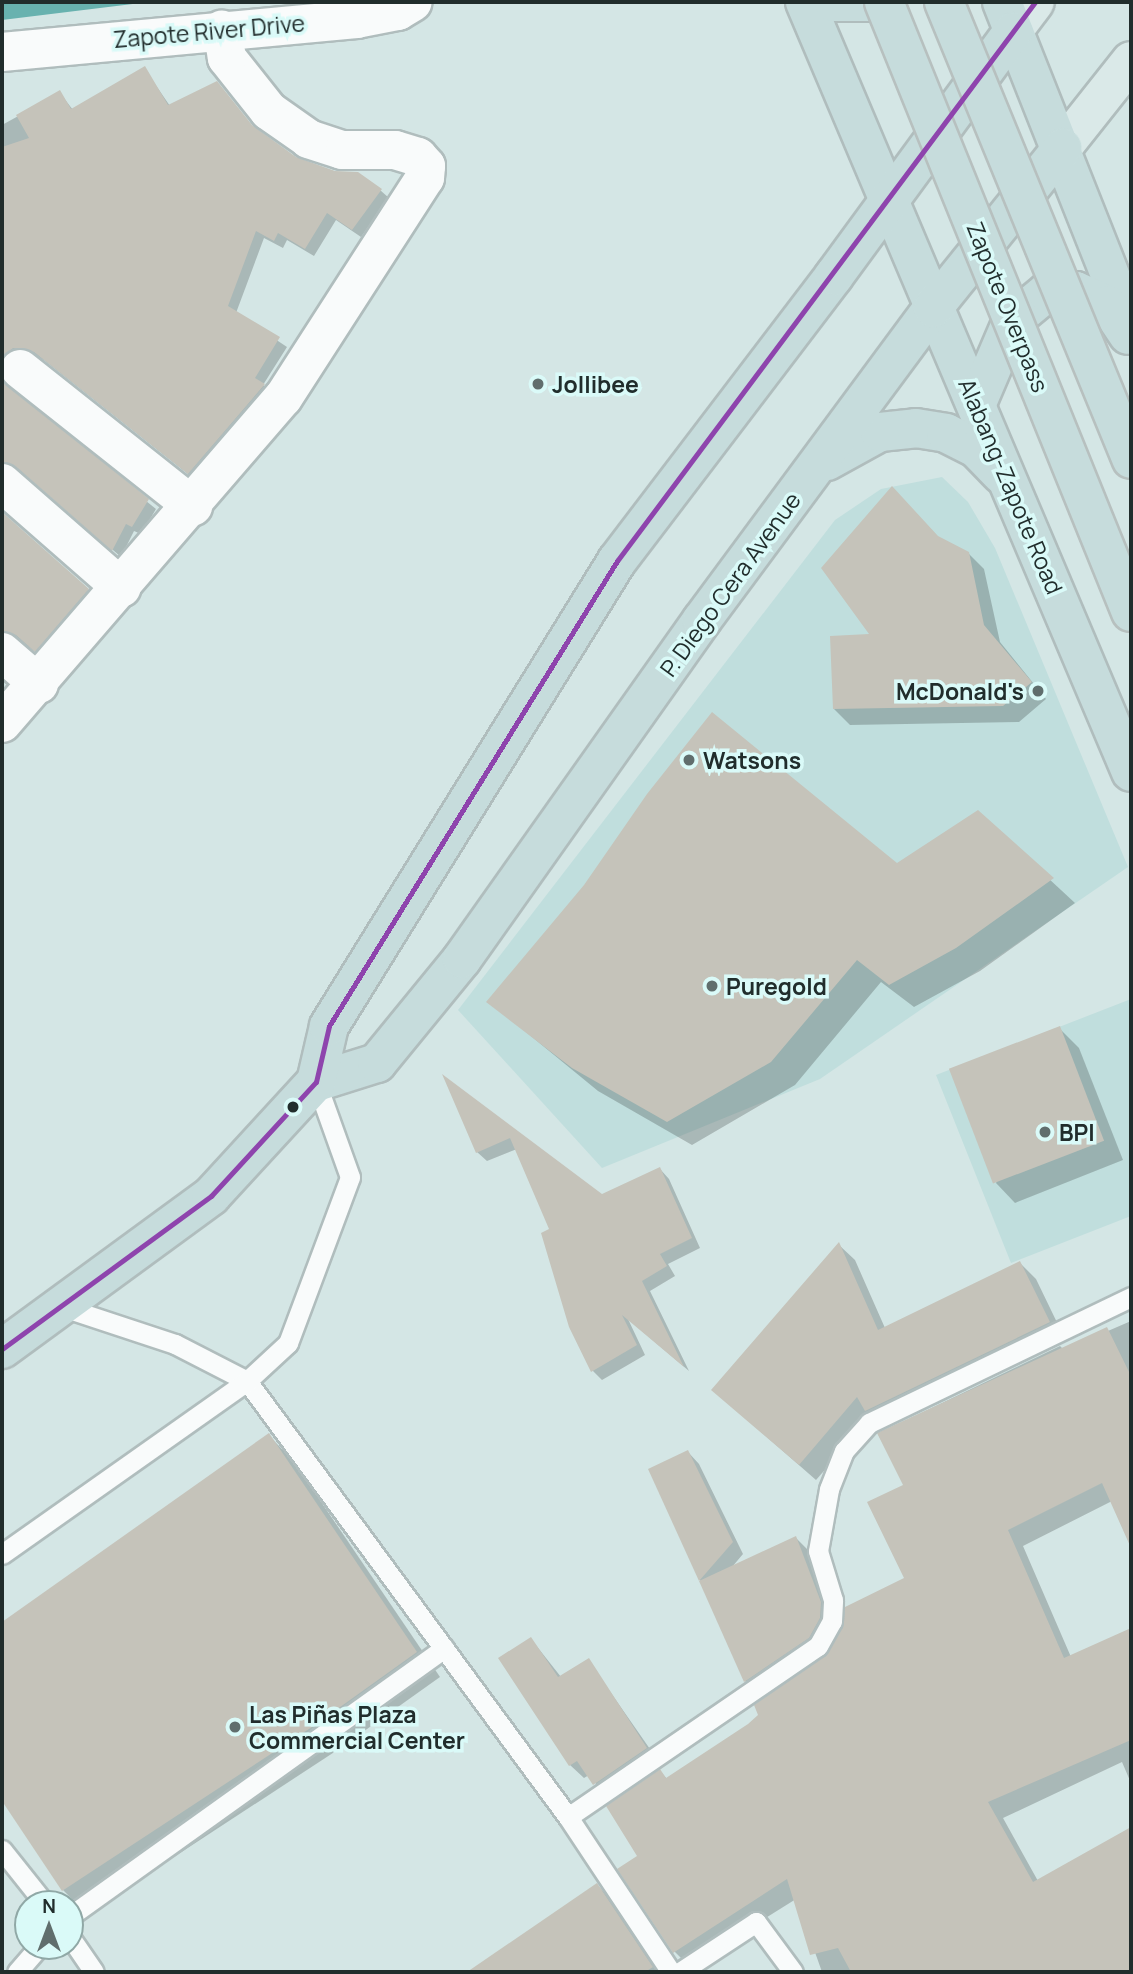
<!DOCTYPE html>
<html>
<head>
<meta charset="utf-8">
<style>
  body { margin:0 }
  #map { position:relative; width:1133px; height:1974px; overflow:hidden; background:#d4e6e5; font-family:Manrope,sans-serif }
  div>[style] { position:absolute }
  .built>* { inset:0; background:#c0dedd }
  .water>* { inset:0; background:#68b2af }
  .shadow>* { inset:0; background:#0003 }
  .building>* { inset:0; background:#c5c3ba; transform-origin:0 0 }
  .roads { filter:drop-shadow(2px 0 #b0bdbd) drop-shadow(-2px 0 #b0bdbd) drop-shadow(0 2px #b0bdbd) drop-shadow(0 -2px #b0bdbd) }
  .lane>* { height:19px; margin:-9.5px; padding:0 9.5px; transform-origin:9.5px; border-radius:9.5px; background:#f9fbfb }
  .street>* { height:38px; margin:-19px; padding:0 19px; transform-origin:19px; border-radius:19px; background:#f9fbfb }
  .secondary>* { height:38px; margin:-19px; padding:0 19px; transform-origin:19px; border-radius:19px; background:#f9fbfb }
  .primary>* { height:38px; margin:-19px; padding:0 19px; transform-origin:19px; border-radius:19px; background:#dae9e8 }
  .highway>* { height:38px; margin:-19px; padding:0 19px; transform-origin:19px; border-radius:19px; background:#c6dcdc }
  .bridges { filter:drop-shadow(2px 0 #b7c0bf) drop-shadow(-2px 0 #b7c0bf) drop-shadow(0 2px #b7c0bf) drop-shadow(0 -2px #b7c0bf) }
  .highway-bridge>* { height:38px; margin:-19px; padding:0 19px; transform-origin:19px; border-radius:19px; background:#c6dcdc }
  .bus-1>* { height:5px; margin:-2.5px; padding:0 2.5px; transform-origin:2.5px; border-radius:2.5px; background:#8e44ad }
  .dots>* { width:19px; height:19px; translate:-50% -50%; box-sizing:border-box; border:4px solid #dafaf8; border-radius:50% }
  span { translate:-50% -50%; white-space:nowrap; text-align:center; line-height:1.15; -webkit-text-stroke:7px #dafaf8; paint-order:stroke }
  .street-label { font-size:23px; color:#212d2c }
  .poi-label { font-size:23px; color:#212d2c; font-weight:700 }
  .left { translate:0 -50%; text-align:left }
  .right { translate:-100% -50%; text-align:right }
  .frame { position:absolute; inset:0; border:4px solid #212d2c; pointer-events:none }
  .north { position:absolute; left:14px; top:1890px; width:70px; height:70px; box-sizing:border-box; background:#dafaf8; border:2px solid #90a8a6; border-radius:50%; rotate:0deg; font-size:19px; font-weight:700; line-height:28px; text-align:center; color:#212d2c }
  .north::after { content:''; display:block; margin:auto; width:24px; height:32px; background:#606e6d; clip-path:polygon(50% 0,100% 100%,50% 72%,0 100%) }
</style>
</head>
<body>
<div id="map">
  <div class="built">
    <div style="clip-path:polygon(942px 477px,968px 502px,995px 548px,1128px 867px,820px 1079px,602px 1168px,458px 1010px,835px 520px,881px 489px)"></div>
    <div style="clip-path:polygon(1131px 999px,1131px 1216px,1011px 1263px,936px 1075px)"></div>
  </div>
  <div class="water">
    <div style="clip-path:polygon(2px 2px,149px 2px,2px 20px)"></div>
  </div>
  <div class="shadow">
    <div style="clip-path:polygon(144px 68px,170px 106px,255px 129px,296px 158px,380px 190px,389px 198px,361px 237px,336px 220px,314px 256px,287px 240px,283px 248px,264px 238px,236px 313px,287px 347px,263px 385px,272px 394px,197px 481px,44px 360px,32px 355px,6px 376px,13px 394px,156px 509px,141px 534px,134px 531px,121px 557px,26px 474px,15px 469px,2px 473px,2px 125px,60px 93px,73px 110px)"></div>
    <div style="clip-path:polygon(892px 488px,940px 539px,968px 553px,984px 569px,1000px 642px,1046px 699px,1019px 722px,850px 725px,834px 709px,872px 636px,823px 568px)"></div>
    <div style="clip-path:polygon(2px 514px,96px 598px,44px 658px,16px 638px,2px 643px)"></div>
    <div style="clip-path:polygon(977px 812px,1075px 903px,980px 971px,914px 1007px,881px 982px,795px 1085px,692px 1145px,598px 1091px,488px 1001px,897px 865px)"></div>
    <div style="clip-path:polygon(1060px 1029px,1079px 1048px,1123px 1160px,1015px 1203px,996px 1183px)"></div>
    <div style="clip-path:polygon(446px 1079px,602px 1196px,660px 1169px,669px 1179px,700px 1248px,668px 1264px,675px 1276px,650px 1291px,689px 1371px,628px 1319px,645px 1355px,602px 1380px,593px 1371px,551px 1229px,517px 1149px,487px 1161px,477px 1152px)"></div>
    <div style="clip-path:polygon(839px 1245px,855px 1260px,885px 1328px,1020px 1263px,1036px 1279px,1065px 1339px,872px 1416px,816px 1480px,713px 1390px)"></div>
    <div style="clip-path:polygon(1131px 1321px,1131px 1497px,1121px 1501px,1118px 1498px,1023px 1546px,1071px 1657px,1131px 1629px,1131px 1783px,1122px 1762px,1003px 1818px,1038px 1881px,1131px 1829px,1131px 1972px,822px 1972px,796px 1899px,689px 1966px,673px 1950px,640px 1856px,660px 1771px,667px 1779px,749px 1725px,906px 1579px,905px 1486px,878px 1434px,1060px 1346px,1064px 1350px)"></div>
    <div style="clip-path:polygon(268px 1435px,292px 1459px,440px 1677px,339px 1749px,87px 1914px,63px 1890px,2px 1798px,2px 1624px)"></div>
    <div style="clip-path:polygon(688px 1452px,699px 1464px,743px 1554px,732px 1567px,796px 1538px,807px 1549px,832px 1615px,831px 1630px,757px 1693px,745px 1681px,651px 1470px)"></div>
    <div style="clip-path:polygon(531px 1639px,561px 1677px,588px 1660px,659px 1762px,607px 1798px,589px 1775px,584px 1778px,570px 1765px)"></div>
    <div style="clip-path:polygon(597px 1885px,621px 1909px,663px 1972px,471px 1972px)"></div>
  </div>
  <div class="building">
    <div style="clip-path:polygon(145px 66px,168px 105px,217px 81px,252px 125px,296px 157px,335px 171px,358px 172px,382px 189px,352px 230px,327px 213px,305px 249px,278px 233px,274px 241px,256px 231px,228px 306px,280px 337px,255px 378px,265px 384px,188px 474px,34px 352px,13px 348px,2px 358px,2px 147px,29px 138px,16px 115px,60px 90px,71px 109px)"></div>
    <div style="clip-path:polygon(2px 380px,149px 499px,132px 527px,126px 524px,112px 551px,16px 467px,2px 462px)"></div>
    <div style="clip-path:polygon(892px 486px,938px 536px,969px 552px,984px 625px,1032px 682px,1003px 706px,833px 709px,830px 636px,869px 634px,821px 568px)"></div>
    <div style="clip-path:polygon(2px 512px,89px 589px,35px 652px,16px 635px,2px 631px)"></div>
    <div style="clip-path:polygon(712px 712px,897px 863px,978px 810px,1054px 878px,956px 948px,889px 985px,857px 960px,771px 1062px,667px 1122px,572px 1068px,486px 1002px,584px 885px,647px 794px)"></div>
    <div style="left:1060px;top:1026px;width:123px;height:119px;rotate:69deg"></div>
    <div style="clip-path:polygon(442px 1074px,602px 1194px,660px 1167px,692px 1238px,660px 1254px,667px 1266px,642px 1281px,684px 1367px,622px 1315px,637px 1345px,591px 1372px,569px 1327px,541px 1233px,549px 1229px,510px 1138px,476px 1153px)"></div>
    <div style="clip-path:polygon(839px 1242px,878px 1330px,1020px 1261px,1050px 1322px,865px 1411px,857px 1397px,799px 1465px,711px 1390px)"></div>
    <div style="clip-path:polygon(1107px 1327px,1131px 1376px,1131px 1548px,1102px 1483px,1008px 1530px,1064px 1658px,1131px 1628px,1131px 1740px,988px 1802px,1033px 1882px,1131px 1827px,1131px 1972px,851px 1972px,838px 1948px,810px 1955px,787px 1879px,673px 1953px,617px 1869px,637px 1856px,606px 1806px,660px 1769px,666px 1778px,748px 1724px,758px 1715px,754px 1705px,828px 1652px,843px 1626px,845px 1607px,904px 1578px,867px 1502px,903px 1485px,877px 1433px)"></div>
    <div style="clip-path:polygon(269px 1433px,417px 1652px,315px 1725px,62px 1891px,2px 1801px,2px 1622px)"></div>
    <div style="clip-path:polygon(688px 1450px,733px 1542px,699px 1581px,648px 1469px)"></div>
    <div style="clip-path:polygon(796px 1536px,821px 1602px,820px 1618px,809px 1638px,744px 1682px,699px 1581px)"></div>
    <div style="clip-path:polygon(531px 1637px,558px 1677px,589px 1658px,647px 1748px,593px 1785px,577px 1761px,569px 1766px,498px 1658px)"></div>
    <div style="clip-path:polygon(597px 1883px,653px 1967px,645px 1972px,467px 1972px)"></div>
  </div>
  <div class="roads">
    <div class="lane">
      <div style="left:63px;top:1307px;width:118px;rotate:18.3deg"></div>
      <div style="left:175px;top:1344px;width:81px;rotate:27.2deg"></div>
      <div style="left:247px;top:1381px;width:541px;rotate:53.64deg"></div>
      <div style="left:568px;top:1817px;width:186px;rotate:56.4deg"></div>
      <div style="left:2px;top:1554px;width:300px;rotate:-35.2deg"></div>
      <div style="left:247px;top:1381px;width:56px;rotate:-42.8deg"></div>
      <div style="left:288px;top:1343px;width:177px;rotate:-69.5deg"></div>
      <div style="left:350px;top:1177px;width:101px;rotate:-109.7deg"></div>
      <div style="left:568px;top:1817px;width:303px;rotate:-34.4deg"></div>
      <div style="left:818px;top:1646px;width:29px;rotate:-61deg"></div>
      <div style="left:832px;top:1621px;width:21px;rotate:-87deg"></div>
      <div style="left:833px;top:1600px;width:51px;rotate:-107deg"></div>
      <div style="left:818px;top:1551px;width:63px;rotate:-79.9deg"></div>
      <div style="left:829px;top:1489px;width:41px;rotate:-68.5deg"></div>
      <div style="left:844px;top:1451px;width:38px;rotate:-48deg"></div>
      <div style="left:869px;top:1423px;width:291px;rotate:-25.7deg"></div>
      <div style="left:2px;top:1850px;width:69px;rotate:51.5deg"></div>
      <div style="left:70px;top:1916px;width:460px;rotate:-35.6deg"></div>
      <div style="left:70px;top:1937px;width:42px;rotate:55.6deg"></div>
      <div style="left:17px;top:1972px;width:35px;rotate:-49deg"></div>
      <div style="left:680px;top:1972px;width:91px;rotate:-33.3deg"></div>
      <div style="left:756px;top:1922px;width:62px;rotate:53.5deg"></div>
    </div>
    <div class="street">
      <div style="left:20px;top:369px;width:221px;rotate:38.4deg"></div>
      <div style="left:2px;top:483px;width:159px;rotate:41.2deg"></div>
      <div style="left:2px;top:652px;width:49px;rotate:40.9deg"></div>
      <div style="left:2px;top:723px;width:430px;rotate:-49.2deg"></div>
      <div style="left:283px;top:398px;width:262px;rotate:-57.2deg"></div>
      <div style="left:425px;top:178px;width:12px;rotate:-85deg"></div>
      <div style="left:426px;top:166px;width:12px;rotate:-132deg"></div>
      <div style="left:418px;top:157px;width:24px;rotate:-163deg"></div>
      <div style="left:395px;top:150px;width:53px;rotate:180deg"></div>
      <div style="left:342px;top:150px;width:35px;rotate:-162deg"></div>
      <div style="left:309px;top:139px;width:49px;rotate:-145deg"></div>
      <div style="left:269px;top:111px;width:68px;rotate:-128.4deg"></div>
      <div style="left:227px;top:58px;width:29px;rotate:-100deg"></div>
    </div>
    <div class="secondary">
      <div style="left:2px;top:52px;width:356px;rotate:-5.3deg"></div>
      <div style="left:356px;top:19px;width:43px;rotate:-10.8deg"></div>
      <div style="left:398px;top:11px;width:17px;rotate:-31deg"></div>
    </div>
    <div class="primary">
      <div style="left:1013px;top:31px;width:36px;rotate:-53deg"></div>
      <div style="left:1062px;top:148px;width:111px;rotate:-51.6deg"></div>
    </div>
    <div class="highway">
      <div style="left:805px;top:2px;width:836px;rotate:67.05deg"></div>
      <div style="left:834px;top:2px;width:41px"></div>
      <div style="left:1002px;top:2px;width:350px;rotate:68.4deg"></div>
      <div style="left:977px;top:403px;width:89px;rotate:-66.9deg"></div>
      <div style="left:1012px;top:321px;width:45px;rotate:-39.6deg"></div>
      <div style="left:1047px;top:292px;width:29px;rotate:-2deg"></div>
      <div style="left:1076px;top:291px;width:35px;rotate:24deg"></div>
      <div style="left:1108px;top:305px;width:36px;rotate:56deg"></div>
      <div style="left:827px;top:461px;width:60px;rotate:-28.7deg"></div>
      <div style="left:880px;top:432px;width:36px;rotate:-6deg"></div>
      <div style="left:916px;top:428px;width:30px;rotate:9deg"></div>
      <div style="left:946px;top:433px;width:35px;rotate:27deg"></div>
      <div style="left:977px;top:449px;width:36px;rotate:46deg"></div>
      <div style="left:316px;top:1082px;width:64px;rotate:-17.3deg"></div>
      <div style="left:377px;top:1063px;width:134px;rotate:-50.7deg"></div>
      <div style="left:462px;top:959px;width:415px;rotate:-54.7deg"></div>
      <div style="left:702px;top:620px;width:388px;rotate:-53.5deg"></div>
      <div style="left:933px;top:308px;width:206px;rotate:-51.1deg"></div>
      <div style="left:2px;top:1349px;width:259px;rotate:-36.2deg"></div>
      <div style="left:211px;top:1196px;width:155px;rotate:-47.4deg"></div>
      <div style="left:316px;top:1082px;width:57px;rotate:-76.9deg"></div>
      <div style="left:329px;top:1026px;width:547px;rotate:-58.23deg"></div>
      <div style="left:617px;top:561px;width:358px;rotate:-52.7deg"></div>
      <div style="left:834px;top:276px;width:303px;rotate:-53.8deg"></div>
    </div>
  </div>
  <div class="bridges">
    <div class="highway-bridge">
      <div style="left:884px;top:2px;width:658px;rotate:67.96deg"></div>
      <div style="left:944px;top:2px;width:494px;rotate:67.7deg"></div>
    </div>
  </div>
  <div class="bus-1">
    <div style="left:2px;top:1349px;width:259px;rotate:-36.2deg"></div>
    <div style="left:211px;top:1196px;width:155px;rotate:-47.4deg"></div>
    <div style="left:316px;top:1082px;width:57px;rotate:-76.9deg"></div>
    <div style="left:329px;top:1026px;width:547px;rotate:-58.23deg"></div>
    <div style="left:617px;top:561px;width:698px;rotate:-53.21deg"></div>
  </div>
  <div class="dots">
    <div style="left:538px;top:384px;background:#606e6d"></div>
    <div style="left:1038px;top:691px;background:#606e6d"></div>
    <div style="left:689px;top:760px;background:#606e6d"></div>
    <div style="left:712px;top:986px;background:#606e6d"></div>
    <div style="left:293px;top:1107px;background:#212d2c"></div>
    <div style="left:1045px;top:1132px;background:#606e6d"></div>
    <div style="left:235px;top:1727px;background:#606e6d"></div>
  </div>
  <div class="street-label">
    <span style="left:209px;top:31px;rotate:-5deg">Zapote River Drive</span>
    <span style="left:1008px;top:307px;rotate:68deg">Zapote Overpass</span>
    <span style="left:1011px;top:486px;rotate:67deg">Alabang-Zapote Road</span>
    <span style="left:730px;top:584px;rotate:-54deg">P. Diego Cera Avenue</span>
  </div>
  <div class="poi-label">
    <span class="left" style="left:552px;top:384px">Jollibee</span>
    <span class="right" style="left:1024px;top:691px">McDonald's</span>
    <span class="left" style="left:703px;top:760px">Watsons</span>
    <span class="left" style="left:726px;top:986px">Puregold</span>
    <span class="left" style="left:1059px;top:1132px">BPI</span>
    <span class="left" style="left:249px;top:1727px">Las Piñas Plaza<br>Commercial Center</span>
  </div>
  <div class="frame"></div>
  <div class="north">N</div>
</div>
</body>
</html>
